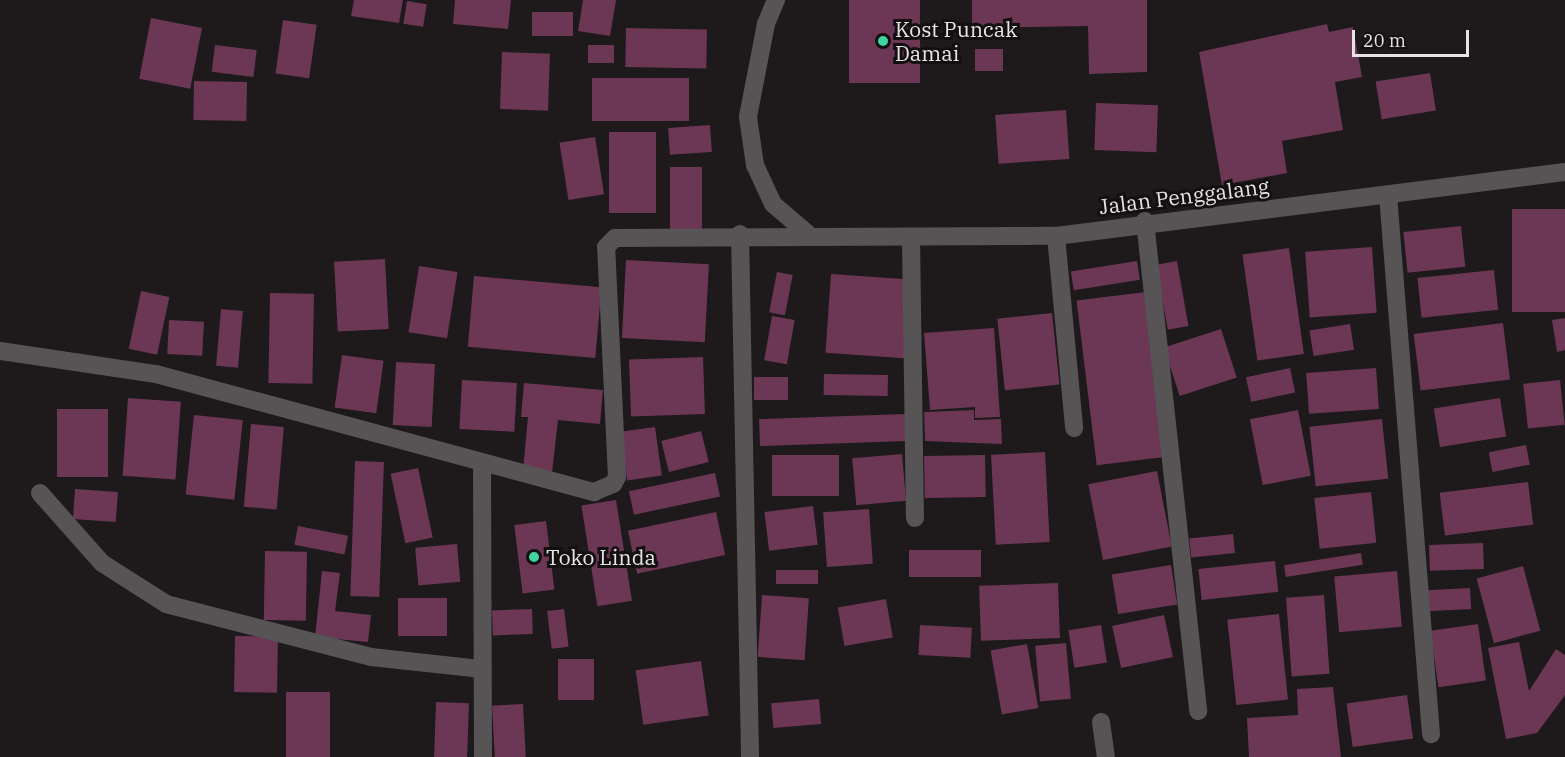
<!DOCTYPE html>
<html>
<head>
<meta charset="utf-8">
<style>
  body { margin:0 }
  #map { position:relative; width:1565px; height:757px; overflow:hidden; background:#1e191b; font-family:"IBM Plex Serif",serif }
  div>[style] { position:absolute }
  .building>* { inset:0; background:#6b3755; transform-origin:0 0 }
  .minor>* { height:18px; margin:-9px; padding:0 9px; transform-origin:9px; border-radius:9px; background:#565455 }
  .dots>* { width:16px; height:16px; translate:-50% -50%; box-sizing:border-box; border:3px solid #141012; border-radius:50% }
  span { translate:-50% -50%; white-space:nowrap; text-align:center; line-height:1.15; -webkit-text-stroke:6px #141012; paint-order:stroke }
  .poi-label { font-size:21px; color:#e7e3e5 }
  .left { translate:0 -50%; text-align:left }
  .street-label { font-size:21px; color:#e7e3e5 }
  .scale { position:absolute; left:1352px; top:30px; width:117px; height:27px; box-sizing:border-box; border:3px solid #e7e3e5; border-top:0; padding-left:8px; font-size:18px; line-height:21px; white-space:nowrap; color:#e7e3e5; -webkit-text-stroke:4px #141012; paint-order:stroke }
</style>
</head>
<body>
<div id="map">
  <div class="building">
    <div style="clip-path:polygon(354px 0,403px 0,399px 23px,351px 16px)"></div>
    <div style="clip-path:polygon(455px 0,511px 0,508px 29px,453px 24px)"></div>
    <div style="clip-path:polygon(583px 0,616px 0,610px 36px,578px 31px)"></div>
    <div style="left:849px;top:0;width:71px;height:83px"></div>
    <div style="clip-path:polygon(972px 0,1147px 0,1147px 72px,1089px 74px,1088px 26px,972px 28px)"></div>
    <div style="left:407px;top:1px;width:20px;height:23px;rotate:9deg"></div>
    <div style="left:573px;top:12px;width:24px;height:41px;rotate:90deg"></div>
    <div style="left:151px;top:18px;width:52px;height:62px;rotate:11deg"></div>
    <div style="left:283px;top:20px;width:34px;height:54px;rotate:8deg"></div>
    <div style="clip-path:polygon(1327px 24px,1329px 32px,1353px 27px,1362px 77px,1335px 82px,1343px 130px,1282px 141px,1287px 173px,1222px 185px,1199px 52px)"></div>
    <div style="left:626px;top:28px;width:81px;height:39px;rotate:1deg"></div>
    <div style="left:215px;top:45px;width:42px;height:27px;rotate:7deg"></div>
    <div style="left:588px;top:45px;width:26px;height:18px"></div>
    <div style="left:1003px;top:49px;width:22px;height:28px;rotate:90deg"></div>
    <div style="left:502px;top:52px;width:48px;height:57px;rotate:2deg"></div>
    <div style="left:1430px;top:73px;width:38px;height:55px;rotate:81deg"></div>
    <div style="left:689px;top:78px;width:43px;height:97px;rotate:90deg"></div>
    <div style="left:194px;top:81px;width:53px;height:39px;rotate:1deg"></div>
    <div style="left:1096px;top:103px;width:62px;height:47px;rotate:2deg"></div>
    <div style="left:1066px;top:110px;width:49px;height:71px;rotate:86deg"></div>
    <div style="left:710px;top:125px;width:27px;height:42px;rotate:86deg"></div>
    <div style="left:656px;top:132px;width:81px;height:47px;rotate:90deg"></div>
    <div style="left:595px;top:137px;width:58px;height:36px;rotate:81deg"></div>
    <div style="left:670px;top:167px;width:32px;height:62px"></div>
    <div style="left:1565px;top:209px;width:103px;height:53px;rotate:90deg"></div>
    <div style="left:1461px;top:226px;width:41px;height:58px;rotate:84deg"></div>
    <div style="left:1372px;top:247px;width:66px;height:67px;rotate:86deg"></div>
    <div style="left:1289px;top:248px;width:107px;height:47px;rotate:82deg"></div>
    <div style="left:385px;top:259px;width:70px;height:51px;rotate:87deg"></div>
    <div style="left:626px;top:260px;width:83px;height:78px;rotate:3deg"></div>
    <div style="left:1137px;top:261px;width:19px;height:67px;rotate:81deg"></div>
    <div style="left:1177px;top:261px;width:66px;height:21px;rotate:80deg"></div>
    <div style="left:419px;top:266px;width:39px;height:67px;rotate:9deg"></div>
    <div style="left:1494px;top:270px;width:40px;height:77px;rotate:84deg"></div>
    <div style="left:777px;top:272px;width:16px;height:41px;rotate:11deg"></div>
    <div style="left:831px;top:274px;width:79px;height:79px;rotate:4deg"></div>
    <div style="left:474px;top:276px;width:128px;height:71px;rotate:5deg"></div>
    <div style="left:141px;top:291px;width:29px;height:59px;rotate:12deg"></div>
    <div style="left:1146px;top:292px;width:166px;height:70px;rotate:83deg"></div>
    <div style="left:270px;top:293px;width:44px;height:90px;rotate:1deg"></div>
    <div style="left:221px;top:309px;width:22px;height:57px;rotate:5deg"></div>
    <div style="left:1052px;top:313px;width:72px;height:55px;rotate:84deg"></div>
    <div style="left:772px;top:316px;width:23px;height:45px;rotate:10deg"></div>
    <div style="clip-path:polygon(1565px 318px,1565px 350px,1557px 352px,1552px 320px)"></div>
    <div style="left:169px;top:320px;width:35px;height:34px;rotate:3deg"></div>
    <div style="left:1503px;top:323px;width:57px;height:90px;rotate:83deg"></div>
    <div style="left:1350px;top:324px;width:26px;height:41px;rotate:81deg"></div>
    <div style="clip-path:polygon(994px 328px,1000px 417px,975px 418px,975px 407px,930px 410px,924px 333px)"></div>
    <div style="left:1221px;top:329px;width:51px;height:60px;rotate:72deg"></div>
    <div style="left:342px;top:355px;width:42px;height:53px;rotate:8deg"></div>
    <div style="left:703px;top:357px;width:57px;height:74px;rotate:88deg"></div>
    <div style="left:396px;top:362px;width:39px;height:63px;rotate:3deg"></div>
    <div style="left:1290px;top:368px;width:25px;height:45px;rotate:78deg"></div>
    <div style="left:1376px;top:368px;width:41px;height:70px;rotate:86deg"></div>
    <div style="left:824px;top:374px;width:64px;height:21px;rotate:1deg"></div>
    <div style="left:788px;top:377px;width:23px;height:34px;rotate:90deg"></div>
    <div style="left:462px;top:380px;width:55px;height:49px;rotate:3deg"></div>
    <div style="left:1560px;top:380px;width:45px;height:37px;rotate:84deg"></div>
    <div style="clip-path:polygon(524px 383px,603px 390px,600px 424px,558px 420px,552px 473px,523px 470px,528px 417px,521px 417px)"></div>
    <div style="left:128px;top:398px;width:53px;height:78px;rotate:4deg"></div>
    <div style="left:1500px;top:398px;width:39px;height:67px;rotate:81deg"></div>
    <div style="left:108px;top:409px;width:68px;height:51px;rotate:90deg"></div>
    <div style="clip-path:polygon(974px 410px,974px 420px,1001px 419px,1002px 444px,925px 441px,924px 412px)"></div>
    <div style="left:1298px;top:410px;width:67px;height:49px;rotate:79deg"></div>
    <div style="left:905px;top:414px;width:27px;height:146px;rotate:88deg"></div>
    <div style="left:194px;top:415px;width:49px;height:80px;rotate:6deg"></div>
    <div style="left:1382px;top:419px;width:60px;height:73px;rotate:84deg"></div>
    <div style="left:251px;top:424px;width:33px;height:83px;rotate:5deg"></div>
    <div style="left:655px;top:427px;width:49px;height:35px;rotate:82deg"></div>
    <div style="left:701px;top:431px;width:32px;height:41px;rotate:76deg"></div>
    <div style="left:1526px;top:445px;width:20px;height:38px;rotate:79deg"></div>
    <div style="left:1045px;top:452px;width:90px;height:54px;rotate:87deg"></div>
    <div style="left:902px;top:454px;width:47px;height:50px;rotate:85deg"></div>
    <div style="left:839px;top:455px;width:41px;height:67px;rotate:90deg"></div>
    <div style="left:985px;top:455px;width:42px;height:61px;rotate:89deg"></div>
    <div style="left:355px;top:461px;width:29px;height:135px;rotate:2deg"></div>
    <div style="left:418px;top:468px;width:71px;height:28px;rotate:78deg"></div>
    <div style="left:1157px;top:471px;width:77px;height:70px;rotate:79deg"></div>
    <div style="left:715px;top:473px;width:24px;height:88px;rotate:78deg"></div>
    <div style="left:1528px;top:482px;width:43px;height:89px;rotate:83deg"></div>
    <div style="left:75px;top:489px;width:43px;height:30px;rotate:4deg"></div>
    <div style="left:1371px;top:492px;width:51px;height:57px;rotate:84deg"></div>
    <div style="left:616px;top:500px;width:102px;height:35px;rotate:81deg"></div>
    <div style="left:813px;top:506px;width:39px;height:49px;rotate:83deg"></div>
    <div style="left:869px;top:509px;width:55px;height:46px;rotate:86deg"></div>
    <div style="left:716px;top:512px;width:44px;height:90px;rotate:78deg"></div>
    <div style="left:546px;top:521px;width:69px;height:32px;rotate:83deg"></div>
    <div style="left:298px;top:526px;width:51px;height:19px;rotate:11deg"></div>
    <div style="left:1233px;top:534px;width:19px;height:44px;rotate:84deg"></div>
    <div style="left:1483px;top:543px;width:26px;height:54px;rotate:88deg"></div>
    <div style="left:457px;top:544px;width:38px;height:42px;rotate:85deg"></div>
    <div style="left:981px;top:550px;width:27px;height:72px;rotate:90deg"></div>
    <div style="left:265px;top:551px;width:42px;height:69px;rotate:1deg"></div>
    <div style="left:1361px;top:553px;width:12px;height:78px;rotate:81deg"></div>
    <div style="left:1275px;top:561px;width:31px;height:77px;rotate:84deg"></div>
    <div style="left:1171px;top:565px;width:40px;height:60px;rotate:81deg"></div>
    <div style="left:1523px;top:566px;width:67px;height:48px;rotate:75deg"></div>
    <div style="left:818px;top:570px;width:14px;height:42px;rotate:90deg"></div>
    <div style="clip-path:polygon(322px 571px,340px 573px,335px 611px,371px 615px,368px 642px,315px 637px)"></div>
    <div style="left:1397px;top:571px;width:56px;height:63px;rotate:85deg"></div>
    <div style="left:1058px;top:583px;width:55px;height:79px;rotate:88deg"></div>
    <div style="left:1470px;top:588px;width:21px;height:44px;rotate:87deg"></div>
    <div style="left:762px;top:595px;width:47px;height:62px;rotate:4deg"></div>
    <div style="left:1324px;top:595px;width:79px;height:38px;rotate:86deg"></div>
    <div style="left:447px;top:598px;width:38px;height:49px;rotate:90deg"></div>
    <div style="left:886px;top:599px;width:39px;height:49px;rotate:80deg"></div>
    <div style="left:532px;top:609px;width:25px;height:40px;rotate:88deg"></div>
    <div style="left:564px;top:609px;width:38px;height:17px;rotate:83deg"></div>
    <div style="left:1279px;top:614px;width:86px;height:52px;rotate:84deg"></div>
    <div style="left:1164px;top:615px;width:43px;height:53px;rotate:78deg"></div>
    <div style="left:1478px;top:624px;width:57px;height:48px;rotate:82deg"></div>
    <div style="left:920px;top:625px;width:52px;height:30px;rotate:3deg"></div>
    <div style="left:1101px;top:625px;width:38px;height:33px;rotate:81deg"></div>
    <div style="left:235px;top:636px;width:43px;height:56px;rotate:1deg"></div>
    <div style="clip-path:polygon(1519px 642px,1529px 691px,1556px 649px,1565px 655px,1565px 695px,1537px 733px,1506px 739px,1488px 648px)"></div>
    <div style="left:1066px;top:643px;width:56px;height:31px;rotate:85deg"></div>
    <div style="left:1027px;top:644px;width:65px;height:37px;rotate:80deg"></div>
    <div style="left:558px;top:659px;width:36px;height:41px"></div>
    <div style="left:701px;top:661px;width:55px;height:66px;rotate:82deg"></div>
    <div style="clip-path:polygon(1333px 687px,1341px 757px,1249px 757px,1247px 718px,1298px 715px,1297px 689px)"></div>
    <div style="left:286px;top:692px;width:44px;height:65px"></div>
    <div style="left:1407px;top:695px;width:44px;height:61px;rotate:82deg"></div>
    <div style="left:819px;top:699px;width:25px;height:48px;rotate:85deg"></div>
    <div style="left:436px;top:702px;width:33px;height:55px;rotate:2deg"></div>
    <div style="left:523px;top:704px;width:53px;height:31px;rotate:87deg"></div>
  </div>
  <div class="minor">
    <div style="left:776px;top:0;width:26px;rotate:113deg"></div>
    <div style="left:766px;top:24px;width:95px;rotate:101deg"></div>
    <div style="left:748px;top:117px;width:49px;rotate:81.7deg"></div>
    <div style="left:755px;top:165px;width:43px;rotate:65.2deg"></div>
    <div style="left:773px;top:204px;width:45px;rotate:40.5deg"></div>
    <div style="left:1388px;top:195px;width:541px;rotate:85.44deg"></div>
    <div style="left:1145px;top:221px;width:493px;rotate:83.8deg"></div>
    <div style="left:740px;top:234px;width:523px;rotate:88.9deg"></div>
    <div style="left:1056px;top:236px;width:193px;rotate:84.6deg"></div>
    <div style="left:911px;top:237px;width:281px;rotate:89.2deg"></div>
    <div style="left:0;top:351px;width:158px;rotate:8.4deg"></div>
    <div style="left:156px;top:374px;width:454px;rotate:15.1deg"></div>
    <div style="left:594px;top:492px;width:21px;rotate:-23deg"></div>
    <div style="left:613px;top:484px;width:8px;rotate:-60deg"></div>
    <div style="left:617px;top:477px;width:230px;rotate:-92.7deg"></div>
    <div style="left:606px;top:247px;width:13px;rotate:-45deg"></div>
    <div style="left:615px;top:238px;width:441px;rotate:-0.3deg"></div>
    <div style="left:1056px;top:236px;width:513px;rotate:-7.17deg"></div>
    <div style="left:482px;top:463px;width:294px;rotate:89.8deg"></div>
    <div style="left:40px;top:493px;width:94px;rotate:48.5deg"></div>
    <div style="left:102px;top:563px;width:76px;rotate:32.6deg"></div>
    <div style="left:166px;top:604px;width:212px;rotate:14.5deg"></div>
    <div style="left:371px;top:657px;width:112px;rotate:6.2deg"></div>
    <div style="left:1101px;top:722px;width:35px;rotate:82deg"></div>
  </div>
  <div class="dots">
    <div style="left:883px;top:41px;background:#40d4a1"></div>
    <div style="left:534px;top:557px;background:#40d4a1"></div>
  </div>
  <div class="poi-label">
    <span class="left" style="left:895px;top:41px">Kost Puncak<br>Damai</span>
    <span class="left" style="left:546px;top:557px">Toko Linda</span>
  </div>
  <div class="street-label">
    <span style="left:1184px;top:196px;rotate:-7deg">Jalan Penggalang</span>
  </div>
  <div class="scale">20 m</div>
</div>
</body>
</html>
